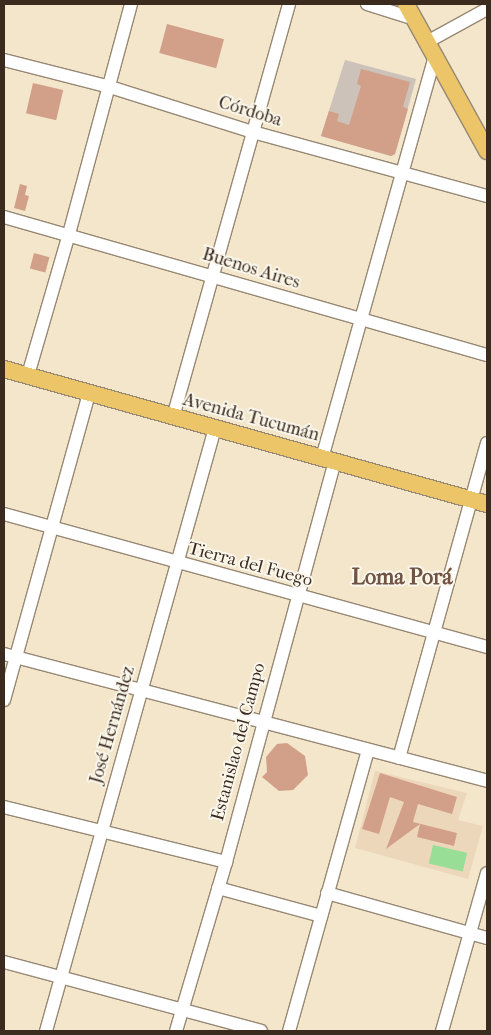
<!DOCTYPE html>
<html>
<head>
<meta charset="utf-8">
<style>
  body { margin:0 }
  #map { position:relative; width:491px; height:1035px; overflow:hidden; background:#f3e6cb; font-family:"IM FELL French Canon",serif }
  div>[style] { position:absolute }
  .built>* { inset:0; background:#edd7bb }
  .industrial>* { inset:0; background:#ccc2b9 }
  .green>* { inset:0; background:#99de97; transform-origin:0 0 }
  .building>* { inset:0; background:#d2a088; transform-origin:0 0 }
  .roads { filter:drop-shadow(1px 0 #978874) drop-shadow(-1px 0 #978874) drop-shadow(0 1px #978874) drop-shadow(0 -1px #978874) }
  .minor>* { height:12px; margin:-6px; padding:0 6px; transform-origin:6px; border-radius:6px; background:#fff }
  .major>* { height:16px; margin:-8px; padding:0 8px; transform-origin:8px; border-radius:8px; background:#ecc569 }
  span { translate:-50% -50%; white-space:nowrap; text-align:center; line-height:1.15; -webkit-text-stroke:4px #fbf7ec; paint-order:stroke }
  .street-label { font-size:18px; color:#3b2a1e }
  .district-label { font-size:22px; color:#705343; font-weight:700 }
  .frame { position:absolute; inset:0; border:5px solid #3b2a1e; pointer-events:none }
</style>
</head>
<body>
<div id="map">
  <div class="built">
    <div style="clip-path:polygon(375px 771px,467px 793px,458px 820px,483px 826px,468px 879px,355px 848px)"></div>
  </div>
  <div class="industrial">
    <div style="clip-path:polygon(345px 60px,416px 79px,395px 154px,391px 156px,321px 136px)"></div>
  </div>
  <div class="green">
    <div style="left:433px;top:845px;width:35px;height:19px;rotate:13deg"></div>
  </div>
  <div class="building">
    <div style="left:167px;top:24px;width:59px;height:30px;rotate:15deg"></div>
    <div style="clip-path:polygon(361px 69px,410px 82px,403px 107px,408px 109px,395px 154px,391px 156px,321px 136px,329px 111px,339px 114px,337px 121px,349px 125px,361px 86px,357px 84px)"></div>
    <div style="left:33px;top:83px;width:31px;height:31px;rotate:13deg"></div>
    <div style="clip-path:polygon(20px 184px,27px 186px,25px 195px,29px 196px,25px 211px,14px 208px)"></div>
    <div style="left:34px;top:253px;width:16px;height:16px;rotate:15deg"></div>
    <div style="clip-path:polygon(287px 743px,305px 756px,308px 775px,293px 790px,279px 791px,262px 777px,267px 772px,266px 757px,277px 744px)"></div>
    <div style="clip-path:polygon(380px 773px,457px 797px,452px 814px,418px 804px,413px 822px,457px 833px,454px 846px,417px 837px,420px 824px,386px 849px,404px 802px,390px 797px,379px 834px,362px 829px)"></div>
  </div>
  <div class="roads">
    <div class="minor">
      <div style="left:367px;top:4px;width:50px;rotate:17.4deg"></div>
      <div style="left:427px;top:42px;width:68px;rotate:-28.8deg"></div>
      <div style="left:4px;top:60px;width:109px;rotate:14.3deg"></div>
      <div style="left:110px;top:87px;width:150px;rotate:17.5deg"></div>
      <div style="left:253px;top:132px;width:243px;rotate:15.3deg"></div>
      <div style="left:4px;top:217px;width:502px;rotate:15.95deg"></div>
      <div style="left:28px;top:375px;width:147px;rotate:-73.8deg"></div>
      <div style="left:69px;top:234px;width:238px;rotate:-74.9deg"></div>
      <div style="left:173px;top:417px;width:429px;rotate:-74.3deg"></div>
      <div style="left:322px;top:458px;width:419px;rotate:-74.3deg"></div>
      <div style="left:4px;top:514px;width:501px;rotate:15.4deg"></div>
      <div style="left:4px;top:654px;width:499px;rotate:14.7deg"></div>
      <div style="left:4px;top:700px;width:318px;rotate:-74.5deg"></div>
      <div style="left:399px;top:758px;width:327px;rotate:-74.4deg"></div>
      <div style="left:4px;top:807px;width:229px;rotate:13.9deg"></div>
      <div style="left:218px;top:888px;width:107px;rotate:15.2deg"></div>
      <div style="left:327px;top:893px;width:166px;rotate:15.7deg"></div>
      <div style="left:4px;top:962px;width:266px;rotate:15deg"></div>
      <div style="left:46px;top:1031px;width:626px;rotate:-74.34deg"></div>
      <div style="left:176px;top:1031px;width:176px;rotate:-73.5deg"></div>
      <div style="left:226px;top:862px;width:415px;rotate:-74.8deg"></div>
      <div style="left:289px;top:1031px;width:292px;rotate:-74.3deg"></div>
      <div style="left:442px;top:1031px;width:164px;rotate:-74.1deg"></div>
    </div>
    <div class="major">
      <div style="left:406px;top:4px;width:168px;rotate:61.1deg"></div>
      <div style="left:4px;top:369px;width:502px;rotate:15.62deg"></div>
    </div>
  </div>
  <div class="street-label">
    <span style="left:250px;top:112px;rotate:17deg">Córdoba</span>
    <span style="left:251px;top:269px;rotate:17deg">Buenos Aires</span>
    <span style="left:251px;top:418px;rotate:15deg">Avenida Tucumán</span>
    <span style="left:250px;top:565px;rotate:15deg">Tierra del Fuego</span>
    <span style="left:113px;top:725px;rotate:-74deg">José Hernández</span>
    <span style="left:239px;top:742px;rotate:-75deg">Estanislao del Campo</span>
  </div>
  <div class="district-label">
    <span style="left:402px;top:578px">Loma Porá</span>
  </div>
  <div class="frame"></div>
</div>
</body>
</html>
